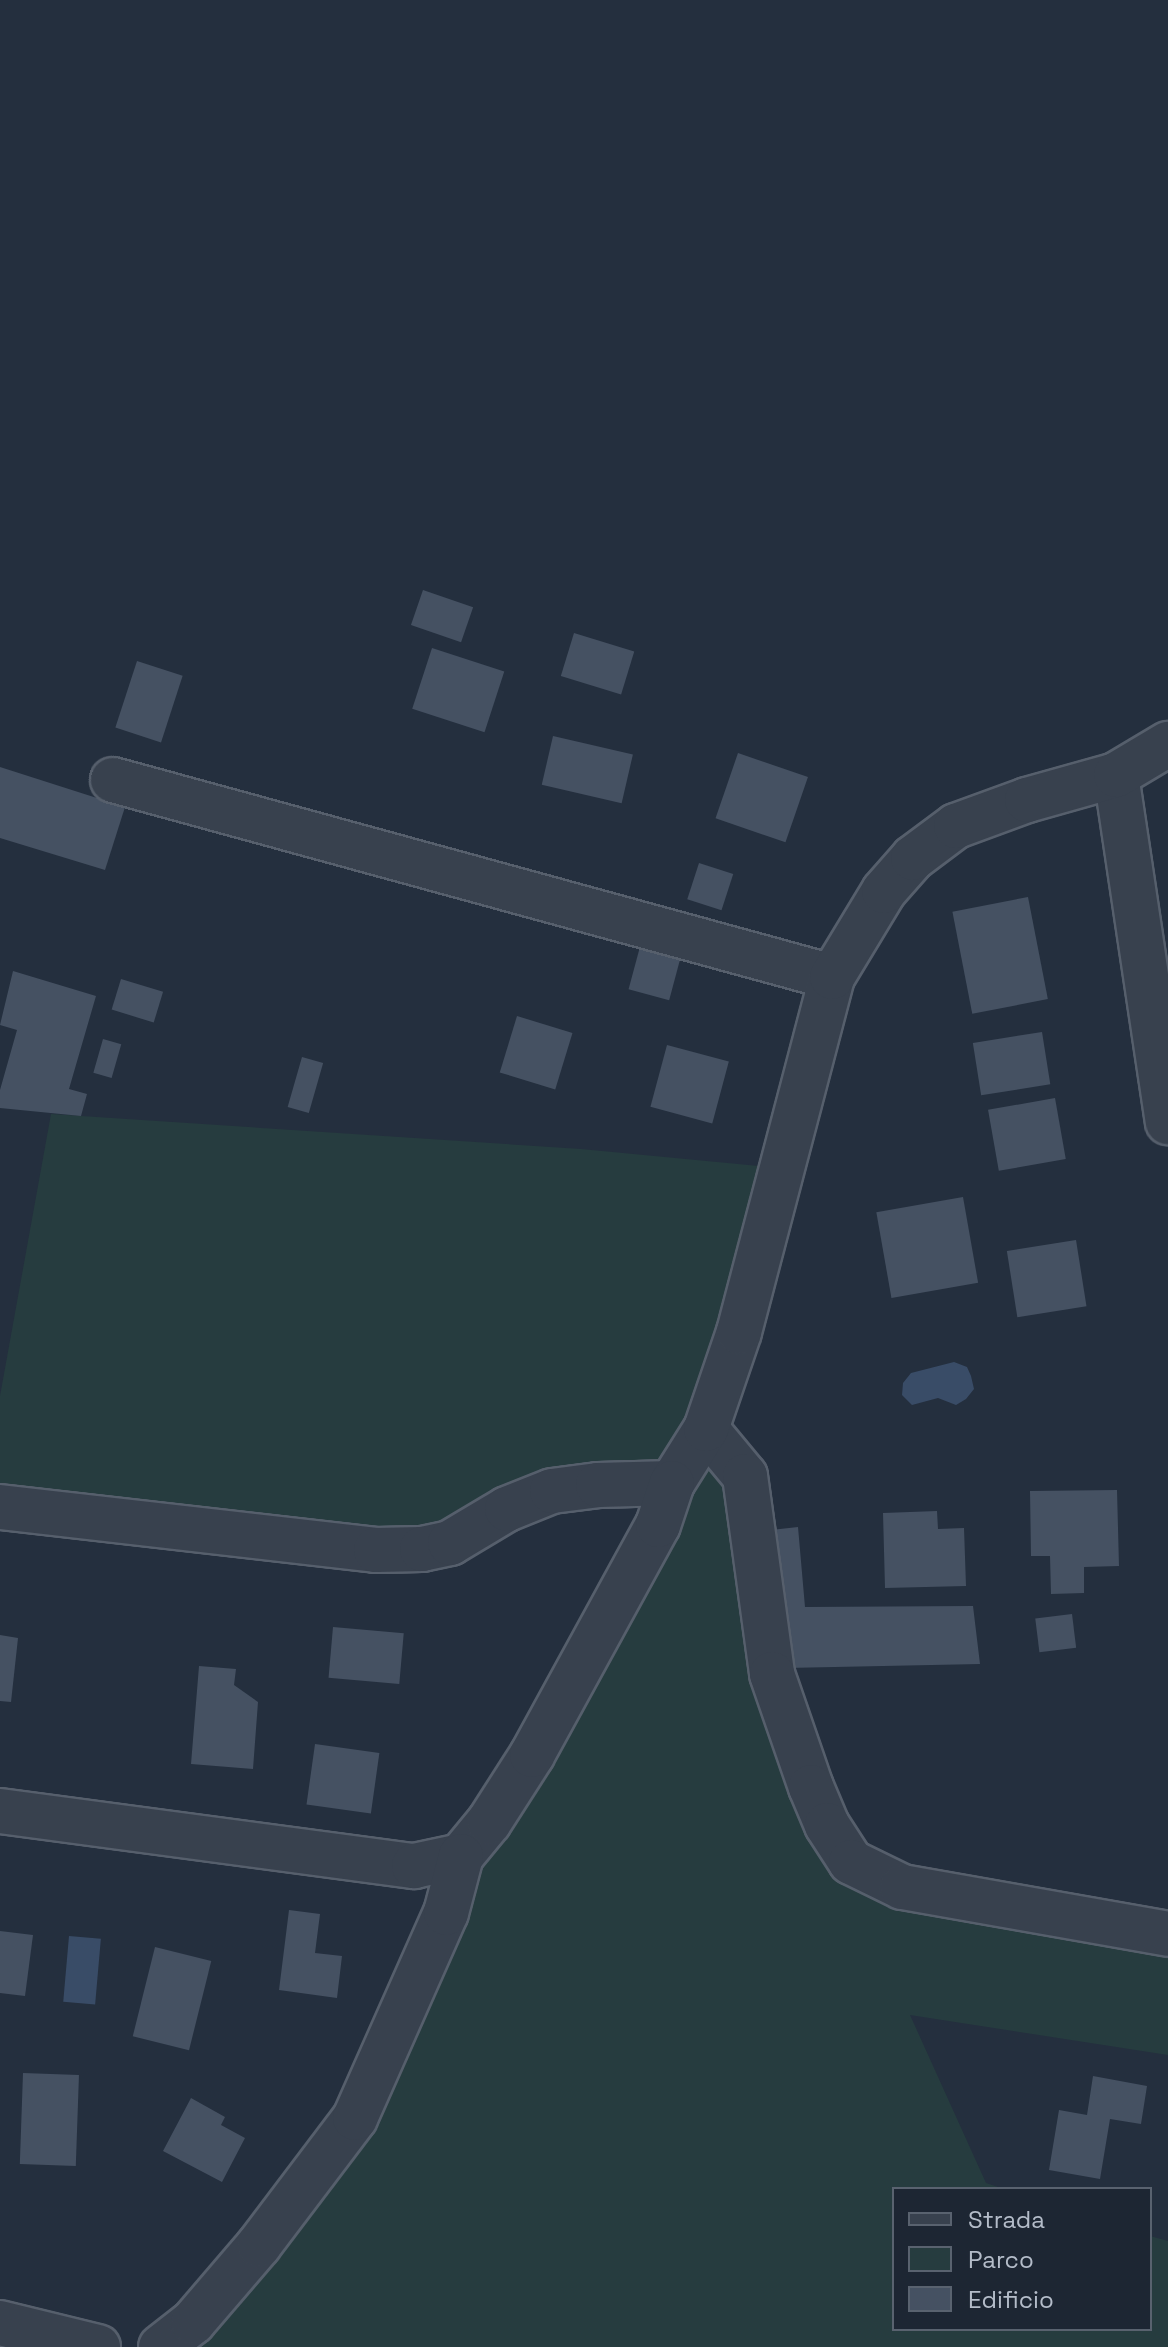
<!DOCTYPE html>
<html>
<head>
<meta charset="utf-8">
<style>
  body { margin:0 }
  #map { position:relative; width:1168px; height:2347px; overflow:hidden; background:#242f3e; font-family:"Space Grotesk",sans-serif }
  div>[style] { position:absolute }
  .green>* { inset:0; background:#263c3f }
  .water>* { inset:0; background:#394c67; transform-origin:0 0 }
  .building>* { inset:0; background:#455162; transform-origin:0 0 }
  .roads { filter:drop-shadow(2px 0 #565f6c) drop-shadow(-2px 0 #565f6c) drop-shadow(0 2px #565f6c) drop-shadow(0 -2px #565f6c) }
  .minor>* { height:44px; margin:-22px; padding:0 22px; transform-origin:22px; border-radius:22px; background:#38414e }
  span { translate:-50% -50%; white-space:nowrap; text-align:center; line-height:1.15; -webkit-text-stroke:6px #1d2633; paint-order:stroke }
  .legend { position:absolute; left:892px; top:2187px; width:260px; height:144px; box-sizing:border-box; background:#1d2633; border:2px solid #59626f; margin:0; padding:10px 14px; list-style:none; font-size:24px; color:#b4bcc9 }
  .legend li { display:flex; align-items:center; gap:16px; height:40px }
  .legend b { width:40px; border:2px solid #59626f }
</style>
</head>
<body>
<div id="map">
  <div class="green">
    <div style="clip-path:polygon(51px 1114px,581px 1149px,768px 1167px,720px 1340px,675px 1452px,650px 1467px,433px 1534px,0 1491px,0 1396px)"></div>
    <div style="clip-path:polygon(709px 1454px,736px 1482px,850px 1878px,1168px 1943px,1168px 2055px,910px 2015px,986px 2183px,1004px 2189px,894px 2189px,894px 2329px,1150px 2329px,1150px 2236px,1168px 2241px,1168px 2347px,187px 2347px,297px 2227px,487px 1848px)"></div>
  </div>
  <div class="water">
    <div style="clip-path:polygon(954px 1362px,967px 1367px,971px 1376px,974px 1389px,966px 1399px,956px 1405px,938px 1398px,912px 1405px,902px 1395px,903px 1383px,911px 1373px)"></div>
    <div style="left:69px;top:1936px;width:32px;height:66px;rotate:5deg"></div>
  </div>
  <div class="building">
    <div style="left:423px;top:590px;width:53px;height:37px;rotate:19deg"></div>
    <div style="left:574px;top:633px;width:63px;height:45px;rotate:17deg"></div>
    <div style="left:432px;top:648px;width:76px;height:64px;rotate:18deg"></div>
    <div style="left:137px;top:661px;width:48px;height:70px;rotate:18deg"></div>
    <div style="left:553px;top:736px;width:82px;height:50px;rotate:13deg"></div>
    <div style="left:738px;top:753px;width:74px;height:69px;rotate:19deg"></div>
    <div style="clip-path:polygon(0 767px,125px 807px,105px 870px,0 838px)"></div>
    <div style="left:699px;top:863px;width:36px;height:38px;rotate:18deg"></div>
    <div style="left:1028px;top:897px;width:104px;height:77px;rotate:79deg"></div>
    <div style="left:641px;top:943px;width:42px;height:48px;rotate:15deg"></div>
    <div style="clip-path:polygon(13px 971px,96px 996px,69px 1089px,87px 1094px,81px 1116px,0 1108px,0 1090px,17px 1030px,0 1025px)"></div>
    <div style="left:121px;top:979px;width:44px;height:32px;rotate:17deg"></div>
    <div style="left:517px;top:1016px;width:58px;height:59px;rotate:17deg"></div>
    <div style="left:1042px;top:1032px;width:53px;height:70px;rotate:81deg"></div>
    <div style="left:103px;top:1039px;width:19px;height:35px;rotate:16deg"></div>
    <div style="left:667px;top:1045px;width:64px;height:64px;rotate:15deg"></div>
    <div style="left:302px;top:1057px;width:22px;height:52px;rotate:16deg"></div>
    <div style="left:1055px;top:1098px;width:62px;height:68px;rotate:80deg"></div>
    <div style="left:963px;top:1197px;width:87px;height:88px;rotate:80deg"></div>
    <div style="left:1076px;top:1240px;width:67px;height:70px;rotate:81deg"></div>
    <div style="clip-path:polygon(1117px 1490px,1119px 1566px,1084px 1567px,1084px 1593px,1051px 1594px,1050px 1556px,1031px 1556px,1030px 1491px)"></div>
    <div style="clip-path:polygon(937px 1511px,938px 1529px,964px 1528px,966px 1586px,885px 1588px,883px 1513px)"></div>
    <div style="clip-path:polygon(798px 1527px,805px 1607px,973px 1606px,980px 1664px,786px 1668px,771px 1530px)"></div>
    <div style="left:1072px;top:1614px;width:34px;height:37px;rotate:83deg"></div>
    <div style="left:333px;top:1627px;width:71px;height:51px;rotate:5deg"></div>
    <div style="clip-path:polygon(0 1635px,18px 1638px,11px 1702px,0 1701px)"></div>
    <div style="clip-path:polygon(199px 1666px,236px 1669px,234px 1685px,258px 1702px,253px 1769px,191px 1764px)"></div>
    <div style="left:315px;top:1744px;width:65px;height:61px;rotate:8deg"></div>
    <div style="clip-path:polygon(289px 1910px,320px 1914px,315px 1953px,342px 1956px,337px 1998px,279px 1990px)"></div>
    <div style="clip-path:polygon(0 1931px,33px 1935px,25px 1996px,0 1993px)"></div>
    <div style="left:155px;top:1947px;width:58px;height:92px;rotate:14deg"></div>
    <div style="left:23px;top:2073px;width:56px;height:91px;rotate:2deg"></div>
    <div style="clip-path:polygon(1093px 2076px,1147px 2086px,1141px 2124px,1110px 2119px,1100px 2179px,1049px 2170px,1059px 2110px,1087px 2115px)"></div>
    <div style="clip-path:polygon(191px 2098px,225px 2117px,221px 2125px,245px 2138px,222px 2182px,163px 2151px)"></div>
  </div>
  <div class="roads">
    <div class="minor">
      <div style="left:1116px;top:775px;width:351px;rotate:81.5deg"></div>
      <div style="left:113px;top:780px;width:745px;rotate:15.32deg"></div>
      <div style="left:706px;top:1429px;width:61px;rotate:50.3deg"></div>
      <div style="left:745px;top:1476px;width:200px;rotate:82.2deg"></div>
      <div style="left:772px;top:1674px;width:120px;rotate:71deg"></div>
      <div style="left:811px;top:1787px;width:41px;rotate:67.2deg"></div>
      <div style="left:827px;top:1825px;width:44px;rotate:57deg"></div>
      <div style="left:851px;top:1862px;width:57px;rotate:26.1deg"></div>
      <div style="left:902px;top:1887px;width:270px;rotate:10deg"></div>
      <div style="left:0;top:1507px;width:378px;rotate:6.5deg"></div>
      <div style="left:376px;top:1550px;width:46px;rotate:-1.2deg"></div>
      <div style="left:422px;top:1549px;width:29px;rotate:-12deg"></div>
      <div style="left:450px;top:1543px;width:66px;rotate:-30.8deg"></div>
      <div style="left:507px;top:1509px;width:48px;rotate:-21.8deg"></div>
      <div style="left:552px;top:1491px;width:46px;rotate:-7.4deg"></div>
      <div style="left:598px;top:1485px;width:74px;rotate:-1.5deg"></div>
      <div style="left:672px;top:1483px;width:64px;rotate:-57.8deg"></div>
      <div style="left:706px;top:1429px;width:102px;rotate:-71.2deg"></div>
      <div style="left:739px;top:1332px;width:367px;rotate:-75.3deg"></div>
      <div style="left:832px;top:977px;width:100px;rotate:-58.8deg"></div>
      <div style="left:884px;top:891px;width:44px;rotate:-48.7deg"></div>
      <div style="left:913px;top:858px;width:54px;rotate:-36.7deg"></div>
      <div style="left:956px;top:826px;width:76px;rotate:-20.1deg"></div>
      <div style="left:1027px;top:800px;width:92px;rotate:-15.7deg"></div>
      <div style="left:1116px;top:775px;width:61px;rotate:-30.8deg"></div>
      <div style="left:0;top:1811px;width:418px;rotate:7.6deg"></div>
      <div style="left:414px;top:1866px;width:48px;rotate:-12deg"></div>
      <div style="left:461px;top:1856px;width:44px;rotate:-50.5deg"></div>
      <div style="left:489px;top:1822px;width:80px;rotate:-57.3deg"></div>
      <div style="left:532px;top:1755px;width:262px;rotate:-61.3deg"></div>
      <div style="left:658px;top:1525px;width:44px;rotate:-71.6deg"></div>
      <div style="left:0;top:2323px;width:101px;rotate:13.8deg"></div>
      <div style="left:161px;top:2347px;width:41px;rotate:-38deg"></div>
      <div style="left:193px;top:2322px;width:101px;rotate:-49.4deg"></div>
      <div style="left:259px;top:2245px;width:159px;rotate:-52.9deg"></div>
      <div style="left:355px;top:2118px;width:224px;rotate:-66.1deg"></div>
      <div style="left:446px;top:1913px;width:59px;rotate:-75.3deg"></div>
    </div>
  </div>
  <ul class="legend">
  <li><b style="height:10px;background:#38414e"></b>Strada</li>
  <li><b style="height:22px;background:#263c3f"></b>Parco</li>
  <li><b style="height:22px;background:#455162"></b>Edificio</li>
  </ul>
</div>
</body>
</html>
